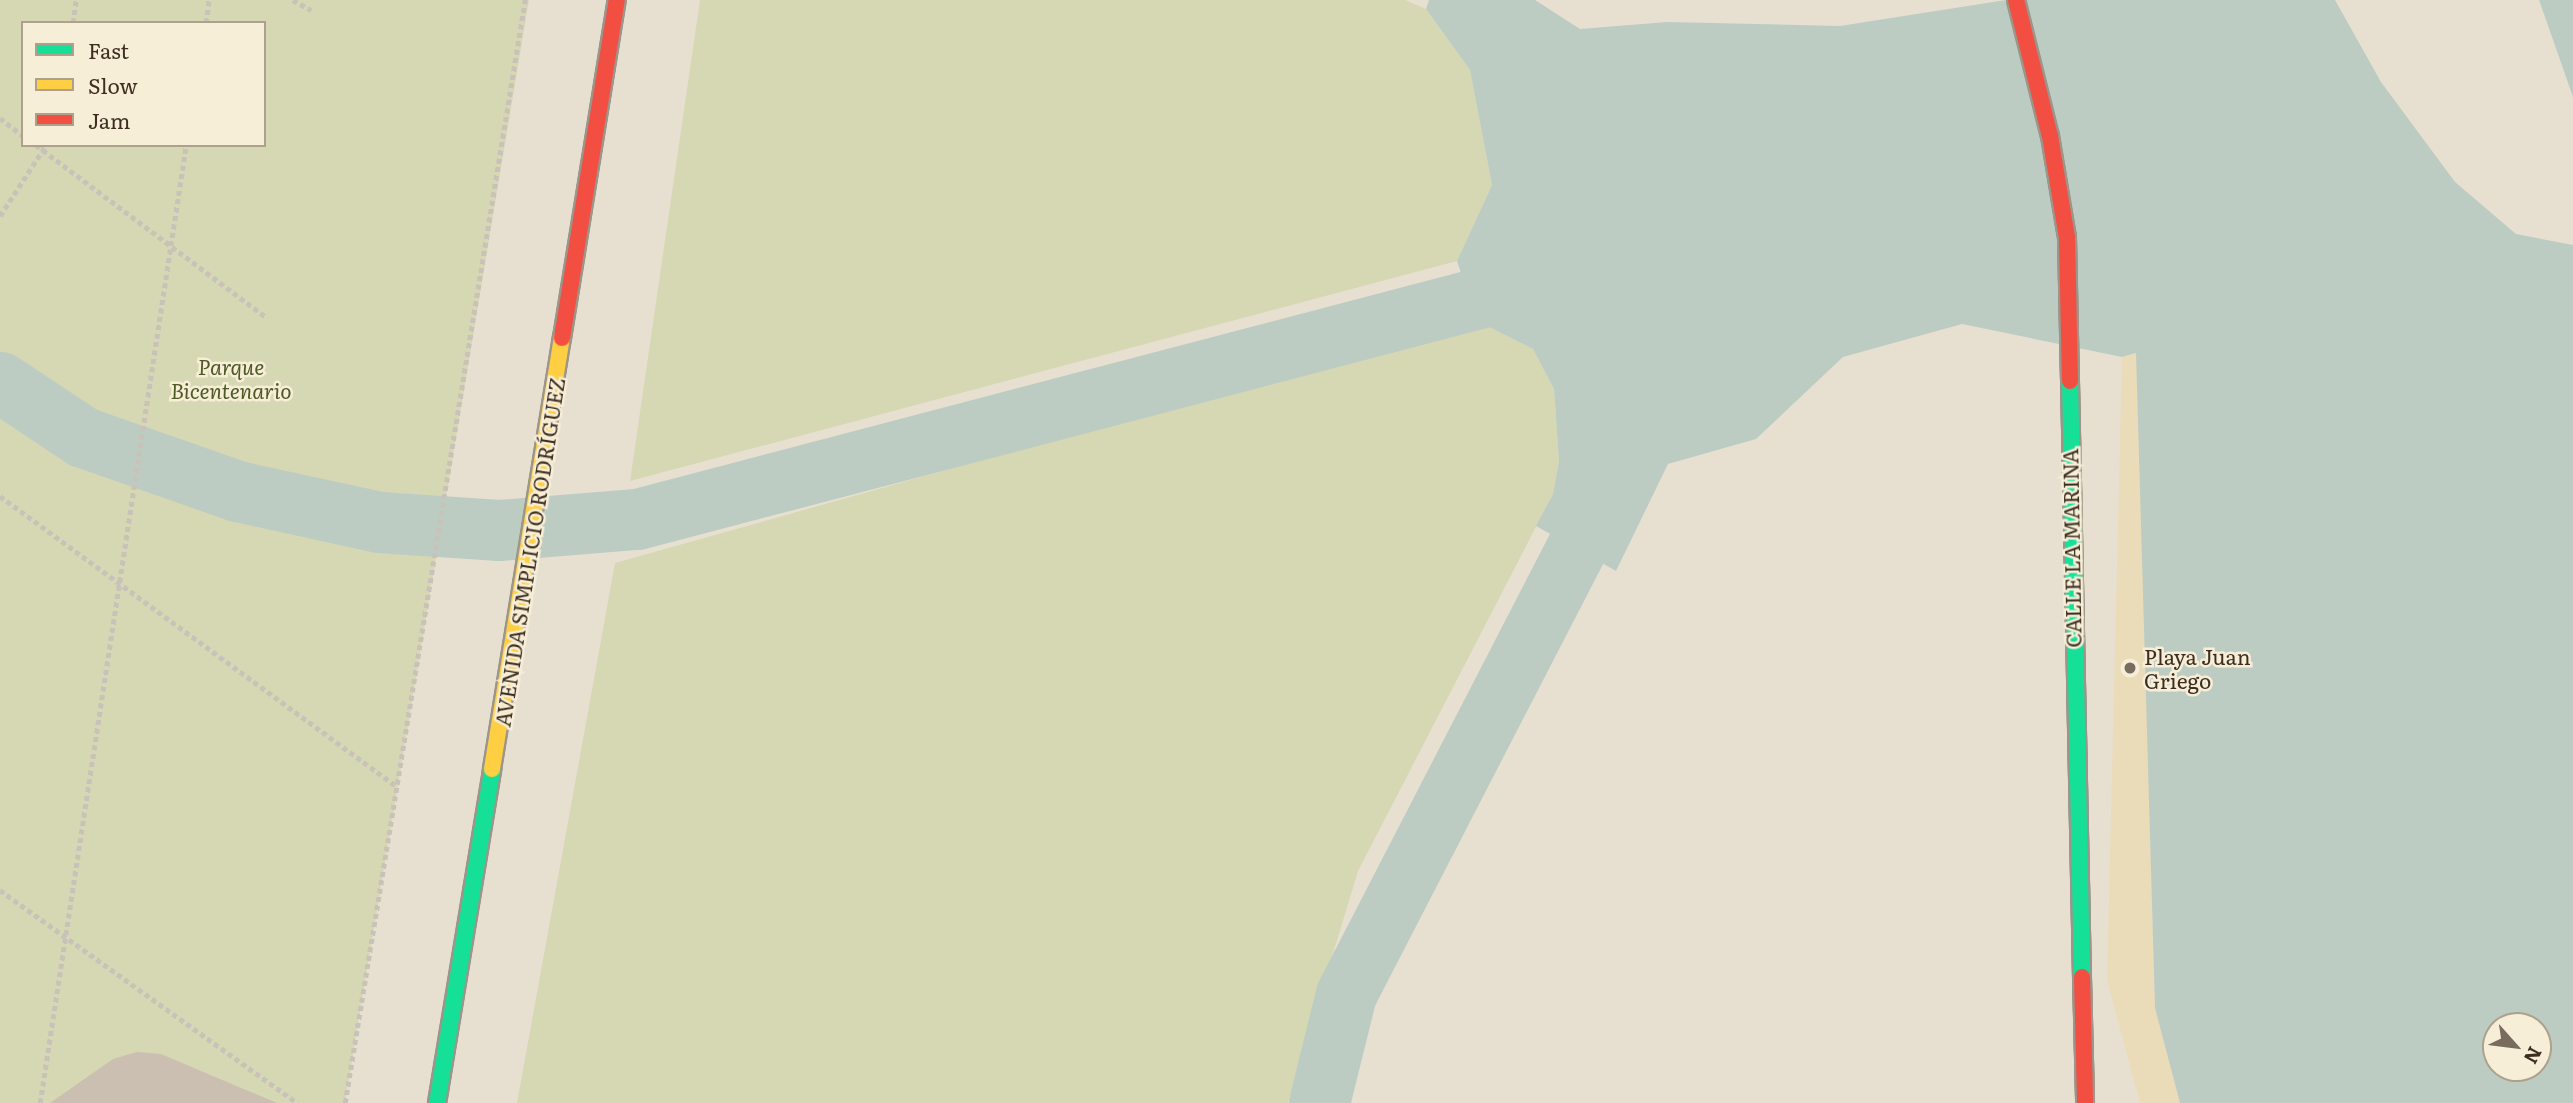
<!DOCTYPE html>
<html>
<head>
<meta charset="utf-8">
<style>
  body { margin:0 }
  #map { position:relative; width:2573px; height:1103px; overflow:hidden; background:#e7e0d1; font-family:Literata,serif }
  div>[style] { position:absolute }
  .green>* { inset:0; background:#d6d7b3 }
  .sand>* { inset:0; background:#eadcb9 }
  .water>* { inset:0; background:#bcccc2 }
  .canal>* { height:61px; margin:-30.5px; padding:0 30.5px; transform-origin:30.5px; border-radius:30.5px; background:#bcccc2 }
  .building>* { inset:0; background:#cbbfb2 }
  .path>* { height:4.5px; margin-top:-2.25px; transform-origin:0; background:repeating-linear-gradient(90deg,#c8c2b9 0 5px,transparent 0 8.5px) }
  .roads { filter:drop-shadow(2px 0 #9c958a) drop-shadow(-2px 0 #9c958a) drop-shadow(0 2px #9c958a) drop-shadow(0 -2px #9c958a) }
  .fast>* { height:16px; margin:-8px; padding:0 8px; transform-origin:8px; border-radius:8px; background:#16e098 }
  .slow>* { height:16px; margin:-8px; padding:0 8px; transform-origin:8px; border-radius:8px; background:#ffcf43 }
  .jam>* { height:16px; margin:-8px; padding:0 8px; transform-origin:8px; border-radius:8px; background:#f24e42 }
  .dots>* { width:19px; height:19px; translate:-50% -50%; box-sizing:border-box; border:4px solid #f7eed8; border-radius:50% }
  span { translate:-50% -50%; white-space:nowrap; text-align:center; line-height:1.15; -webkit-text-stroke:5px #f7eed8; paint-order:stroke }
  .park-label { font-size:21px; color:#4d5a26; font-style:italic }
  .street-label { font-size:21px; color:#3d2e20 }
  .poi-label { font-size:21px; color:#3d2e20 }
  .left { translate:0 -50%; text-align:left }
  .legend { position:absolute; left:21px; top:21px; width:245px; height:126px; box-sizing:border-box; background:#f7eed8; border:2px solid #ada18e; margin:0; padding:9px 12px; list-style:none; font-size:21px; color:#3d2e20 }
  .legend li { display:flex; align-items:center; gap:14px; height:35px }
  .legend b { width:35px; border:2px solid #ada18e }
  .north { position:absolute; left:2482px; top:1012px; width:70px; height:70px; box-sizing:border-box; background:#f7eed8; border:2px solid #ada18e; border-radius:50%; rotate:118deg; font-size:19px; font-weight:700; line-height:28px; text-align:center; color:#3d2e20 }
  .north::after { content:''; display:block; margin:auto; width:24px; height:32px; background:#786c5e; clip-path:polygon(50% 0,100% 100%,50% 72%,0 100%) }
</style>
</head>
<body>
<div id="map">
  <div class="green">
    <div style="clip-path:polygon(evenodd,0 0,529px 0,345px 1103px,0 1103px,0 0,23px 23px,264px 23px,264px 145px,23px 145px,23px 23px)"></div>
    <div style="clip-path:polygon(700px 0,1405px 0,1426px 9px,1470px 70px,1492px 185px,1457px 261px,630px 481px)"></div>
    <div style="clip-path:polygon(1477px 321px,1533px 349px,1554px 389px,1559px 461px,1553px 494px,1358px 871px,1288px 1103px,517px 1103px,615px 563px)"></div>
  </div>
  <div class="sand">
    <div style="clip-path:polygon(2137px 353px,2155px 1007px,2180px 1103px,2140px 1103px,2107px 980px,2122px 357px)"></div>
  </div>
  <div class="water">
    <div style="clip-path:polygon(evenodd,1429px 0,1535px 0,1580px 29px,1667px 22px,1840px 26px,2006px 0,2335px 0,2381px 82px,2455px 182px,2516px 234px,2573px 245px,2573px 1103px,2180px 1103px,2155px 1008px,2136px 353px,2122px 357px,1962px 324px,1843px 357px,1756px 439px,1668px 464px,1616px 571px,1536px 526px,1553px 494px,1559px 461px,1554px 389px,1533px 349px,1477px 321px,1457px 261px,1492px 185px,1470px 70px,1426px 9px,1429px 0,2496px 1026px,2538px 1026px,2538px 1068px,2496px 1068px,2496px 1026px)"></div>
    <div style="clip-path:polygon(2539px 0,2573px 0,2573px 97px)"></div>
  </div>
  <div class="canal">
    <div style="left:0;top:382px;width:100px;rotate:33.5deg"></div>
    <div style="left:83px;top:437px;width:163px;rotate:19.3deg"></div>
    <div style="left:237px;top:491px;width:145px;rotate:12.3deg"></div>
    <div style="left:379px;top:522px;width:120px;rotate:3.8deg"></div>
    <div style="left:499px;top:530px;width:138px;rotate:-4.6deg"></div>
    <div style="left:637px;top:519px;width:945px;rotate:-14.71deg"></div>
    <div style="left:1319px;top:1103px;width:112px;rotate:-76.1deg"></div>
    <div style="left:1346px;top:994px;width:586px;rotate:-62.69deg"></div>
  </div>
  <div class="building">
    <div style="clip-path:polygon(137px 1052px,161px 1054px,277px 1103px,50px 1103px,113px 1059px)"></div>
  </div>
  <div class="path">
    <div style="left:293px;top:0;width:21px;rotate:29deg"></div>
    <div style="left:73px;top:23px;width:23px;rotate:-83deg"></div>
    <div style="left:206px;top:23px;width:23px;rotate:-83deg"></div>
    <div style="left:0;top:118px;width:29px;rotate:38deg"></div>
    <div style="left:36px;top:145px;width:289px;rotate:36.8deg"></div>
    <div style="left:0;top:216px;width:85px;rotate:-57.1deg"></div>
    <div style="left:0;top:496px;width:492px;rotate:36.2deg"></div>
    <div style="left:0;top:890px;width:366px;rotate:35.6deg"></div>
    <div style="left:40px;top:1103px;width:969px;rotate:-81.33deg"></div>
    <div style="left:345px;top:1103px;width:1118px;rotate:-80.73deg"></div>
  </div>
  <div class="roads">
    <div class="fast">
      <div style="left:2070px;top:381px;width:596px;rotate:88.85deg"></div>
      <div style="left:437px;top:1103px;width:338px;rotate:-80.6deg"></div>
    </div>
    <div class="slow">
      <div style="left:492px;top:769px;width:437px;rotate:-80.8deg"></div>
    </div>
    <div class="jam">
      <div style="left:2016px;top:0;width:140px;rotate:76deg"></div>
      <div style="left:2050px;top:136px;width:103px;rotate:80.5deg"></div>
      <div style="left:2067px;top:238px;width:143px;rotate:88.8deg"></div>
      <div style="left:562px;top:338px;width:342px;rotate:-80.8deg"></div>
      <div style="left:2082px;top:977px;width:126px;rotate:88.6deg"></div>
    </div>
  </div>
  <div class="dots">
    <div style="left:2130px;top:668px;background:#786c5e"></div>
  </div>
  <div class="park-label">
    <span style="left:231px;top:378px">Parque<br>Bicentenario</span>
  </div>
  <div class="street-label">
    <span style="left:2071px;top:548px;rotate:-91deg">CALLE LA MARINA</span>
    <span style="left:529px;top:552px;rotate:-81deg">AVENIDA SIMPLICIO RODRÍGUEZ</span>
  </div>
  <div class="poi-label">
    <span class="left" style="left:2144px;top:668px">Playa Juan<br>Griego</span>
  </div>
  <ul class="legend">
  <li><b style="height:9px;background:#16e098"></b>Fast</li>
  <li><b style="height:9px;background:#ffcf43"></b>Slow</li>
  <li><b style="height:9px;background:#f24e42"></b>Jam</li>
  </ul>
  <div class="north">N</div>
</div>
</body>
</html>
